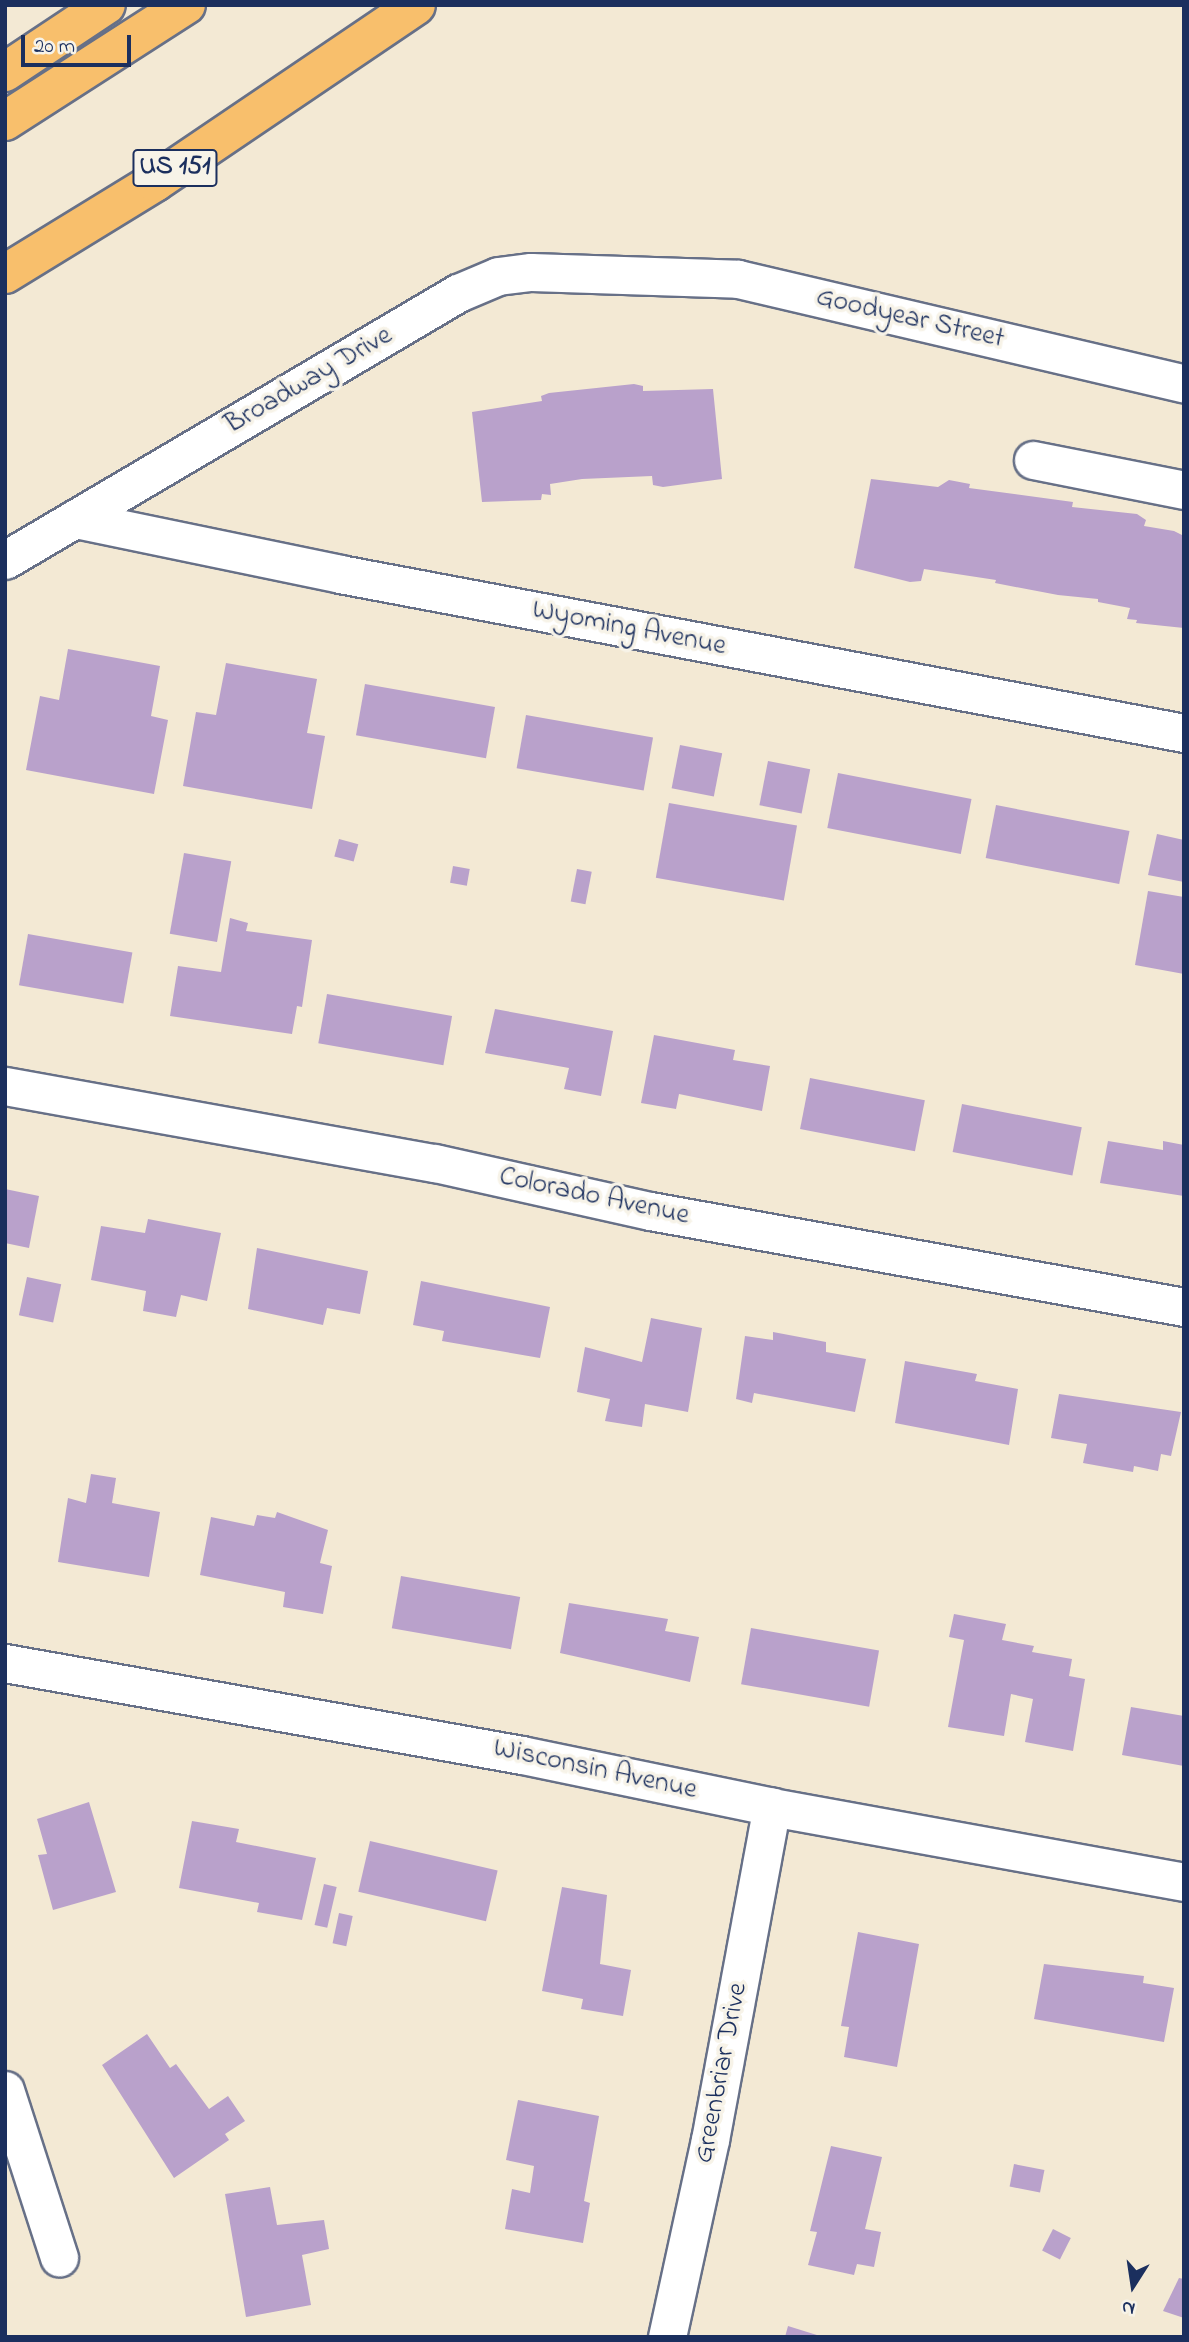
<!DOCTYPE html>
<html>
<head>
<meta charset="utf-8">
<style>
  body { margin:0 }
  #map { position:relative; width:1189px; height:2342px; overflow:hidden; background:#f3e9d4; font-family:"Indie Flower",sans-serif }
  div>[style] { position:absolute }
  .building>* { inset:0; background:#b9a1cb; transform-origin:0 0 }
  .roads { filter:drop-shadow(2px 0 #677087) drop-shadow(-2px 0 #677087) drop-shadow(0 2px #677087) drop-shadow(0 -2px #677087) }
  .minor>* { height:37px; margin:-18.5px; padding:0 18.5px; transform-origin:18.5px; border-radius:18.5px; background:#fff }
  .highway>* { height:38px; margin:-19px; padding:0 19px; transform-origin:19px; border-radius:19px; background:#f8bf6c }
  span { translate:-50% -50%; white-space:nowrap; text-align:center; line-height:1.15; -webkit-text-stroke:7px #f7f3e8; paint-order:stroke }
  .shield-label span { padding:2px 5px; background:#f7f3e8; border:2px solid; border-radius:5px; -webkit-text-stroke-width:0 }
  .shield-label { font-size:26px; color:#1b2f5e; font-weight:700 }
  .street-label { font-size:28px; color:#1b2f5e }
  .frame { position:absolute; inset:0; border:7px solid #1b2f5e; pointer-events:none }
  .north { position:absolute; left:1098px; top:2251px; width:70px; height:70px; -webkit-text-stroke:5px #f7f3e8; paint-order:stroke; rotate:192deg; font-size:19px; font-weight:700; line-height:28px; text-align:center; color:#1b2f5e }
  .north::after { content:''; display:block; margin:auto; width:24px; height:32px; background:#1b2f5e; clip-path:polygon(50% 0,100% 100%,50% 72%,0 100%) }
  .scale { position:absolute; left:21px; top:35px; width:110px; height:32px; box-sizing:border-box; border:4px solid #1b2f5e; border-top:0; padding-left:9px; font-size:21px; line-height:24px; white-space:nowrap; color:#1b2f5e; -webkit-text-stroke:5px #f7f3e8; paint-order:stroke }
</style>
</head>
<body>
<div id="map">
  <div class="building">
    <div style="clip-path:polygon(634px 384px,643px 386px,643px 391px,713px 389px,722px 479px,663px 487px,653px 485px,652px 476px,582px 479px,550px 484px,551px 495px,542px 494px,541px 500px,482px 502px,472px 412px,542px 401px,541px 396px,549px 393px)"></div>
    <div style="clip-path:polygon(871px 479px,938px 487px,949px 480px,970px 484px,969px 488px,1073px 502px,1072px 507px,1137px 514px,1146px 520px,1144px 526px,1174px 531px,1184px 536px,1184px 628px,1136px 623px,1137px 620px,1127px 619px,1130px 608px,1098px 602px,1098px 599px,1058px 595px,995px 583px,996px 580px,924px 569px,921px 581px,910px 582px,854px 568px)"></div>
    <div style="clip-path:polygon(68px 649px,160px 666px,151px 716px,168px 720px,154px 794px,26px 770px,40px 696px,59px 700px)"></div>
    <div style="clip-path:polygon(226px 663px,317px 679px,307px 733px,325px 736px,312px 809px,183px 786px,196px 712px,216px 715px)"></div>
    <div style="left:365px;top:684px;width:132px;height:52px;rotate:10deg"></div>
    <div style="left:526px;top:715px;width:129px;height:54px;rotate:10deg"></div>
    <div style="left:680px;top:745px;width:43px;height:44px;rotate:11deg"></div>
    <div style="left:768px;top:761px;width:43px;height:45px;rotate:11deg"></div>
    <div style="left:838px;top:773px;width:136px;height:56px;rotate:11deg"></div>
    <div style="left:669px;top:803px;width:130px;height:76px;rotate:10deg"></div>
    <div style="left:996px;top:805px;width:136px;height:54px;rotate:11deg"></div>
    <div style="clip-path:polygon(1157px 834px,1184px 840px,1184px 882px,1148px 875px)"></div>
    <div style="left:339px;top:839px;width:20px;height:18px;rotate:15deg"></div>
    <div style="left:184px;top:853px;width:48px;height:82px;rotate:10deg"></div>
    <div style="left:453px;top:866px;width:17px;height:17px;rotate:10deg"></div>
    <div style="left:577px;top:869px;width:15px;height:33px;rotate:11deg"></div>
    <div style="clip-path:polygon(1148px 891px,1184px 897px,1184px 974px,1135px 965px)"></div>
    <div style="clip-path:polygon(230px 918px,248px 923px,246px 931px,312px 940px,302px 1007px,297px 1006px,292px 1034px,170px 1016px,178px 966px,221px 972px)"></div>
    <div style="left:28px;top:934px;width:106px;height:52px;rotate:10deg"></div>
    <div style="left:327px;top:994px;width:127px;height:50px;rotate:10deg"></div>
    <div style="clip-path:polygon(495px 1009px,613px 1031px,601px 1096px,564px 1089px,569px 1068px,485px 1053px)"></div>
    <div style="clip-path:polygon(654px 1035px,735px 1050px,733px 1060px,770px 1066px,762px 1111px,679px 1094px,676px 1109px,641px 1103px)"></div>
    <div style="left:810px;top:1078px;width:117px;height:52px;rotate:11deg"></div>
    <div style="left:962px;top:1104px;width:122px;height:49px;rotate:11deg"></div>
    <div style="clip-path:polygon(1108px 1141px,1163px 1150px,1163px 1141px,1184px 1145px,1184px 1196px,1100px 1183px)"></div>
    <div style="clip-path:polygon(5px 1189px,39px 1196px,29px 1248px,5px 1243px)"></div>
    <div style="clip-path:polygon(148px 1219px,221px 1233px,207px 1301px,181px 1295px,176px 1317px,143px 1311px,146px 1291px,91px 1280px,101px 1226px,145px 1233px)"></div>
    <div style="clip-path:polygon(257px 1248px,368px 1271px,360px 1314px,327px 1308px,323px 1325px,248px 1309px)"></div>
    <div style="left:27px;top:1277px;width:35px;height:39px;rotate:12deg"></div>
    <div style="clip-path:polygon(421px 1281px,550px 1307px,540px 1358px,442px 1341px,444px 1331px,413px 1325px)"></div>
    <div style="clip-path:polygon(651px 1318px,702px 1328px,688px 1412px,645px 1404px,642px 1427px,605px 1421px,610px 1399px,577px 1392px,585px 1347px,642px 1362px)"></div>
    <div style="clip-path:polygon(773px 1332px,826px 1342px,826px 1352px,866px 1359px,855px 1412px,754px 1393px,752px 1403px,736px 1399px,745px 1336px,773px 1340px)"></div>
    <div style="clip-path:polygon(905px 1361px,977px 1374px,975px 1381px,1018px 1389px,1009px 1445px,895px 1423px)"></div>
    <div style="clip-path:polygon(1059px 1394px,1181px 1412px,1171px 1456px,1161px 1454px,1158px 1471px,1134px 1466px,1133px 1472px,1083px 1463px,1087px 1444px,1051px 1438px)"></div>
    <div style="clip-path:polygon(91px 1474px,116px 1478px,112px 1503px,160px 1512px,149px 1577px,58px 1562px,68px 1498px,86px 1503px)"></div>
    <div style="clip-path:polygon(277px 1512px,328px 1530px,320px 1563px,332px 1566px,323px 1614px,283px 1607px,285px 1592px,200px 1575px,211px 1517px,254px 1526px,257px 1515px,275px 1518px)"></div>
    <div style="left:401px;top:1576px;width:121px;height:53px;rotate:10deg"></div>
    <div style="clip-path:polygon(569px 1603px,668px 1619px,665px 1631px,699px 1637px,690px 1682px,560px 1653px)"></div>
    <div style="clip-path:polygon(954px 1614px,1006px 1624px,1002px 1640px,1034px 1646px,1032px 1652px,1072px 1659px,1069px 1676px,1085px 1679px,1073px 1751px,1025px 1742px,1033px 1699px,1011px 1694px,1004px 1736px,948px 1727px,964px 1640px,949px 1637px)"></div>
    <div style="left:751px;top:1628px;width:130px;height:57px;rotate:10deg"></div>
    <div style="clip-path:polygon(1131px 1707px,1184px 1716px,1184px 1766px,1122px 1755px)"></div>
    <div style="clip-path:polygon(89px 1802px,116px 1892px,53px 1910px,38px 1855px,47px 1854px,37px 1819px)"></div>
    <div style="clip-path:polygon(192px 1821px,239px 1829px,236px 1842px,316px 1858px,302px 1920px,257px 1912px,259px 1903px,179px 1888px)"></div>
    <div style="left:370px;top:1841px;width:131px;height:52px;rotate:13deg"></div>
    <div style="left:324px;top:1884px;width:13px;height:42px;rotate:13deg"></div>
    <div style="clip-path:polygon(562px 1887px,607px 1895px,600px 1964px,631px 1970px,623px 2016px,581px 2009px,583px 1999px,542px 1991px)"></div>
    <div style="left:339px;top:1913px;width:14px;height:31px;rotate:12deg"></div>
    <div style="clip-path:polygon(858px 1932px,919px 1944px,897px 2067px,844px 2057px,849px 2027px,841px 2026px)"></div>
    <div style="clip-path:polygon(1044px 1964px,1144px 1976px,1143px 1983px,1174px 1988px,1164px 2042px,1034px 2019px)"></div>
    <div style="clip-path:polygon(147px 2034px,170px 2068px,176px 2064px,209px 2109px,228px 2096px,245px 2121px,225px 2134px,229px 2140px,174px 2178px,102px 2065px)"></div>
    <div style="clip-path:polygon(518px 2100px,599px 2116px,584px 2201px,590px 2203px,583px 2243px,505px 2229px,512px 2189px,530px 2193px,534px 2166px,506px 2160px)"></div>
    <div style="clip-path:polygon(831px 2146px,882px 2157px,865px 2229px,881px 2232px,874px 2267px,857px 2264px,854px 2275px,808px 2265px,817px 2232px,810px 2231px)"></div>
    <div style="left:1014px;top:2164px;width:31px;height:23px;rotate:11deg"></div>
    <div style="clip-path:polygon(270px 2187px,277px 2225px,324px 2220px,329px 2249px,302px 2255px,311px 2305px,246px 2317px,225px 2194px)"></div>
    <div style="left:1053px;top:2229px;width:20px;height:24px;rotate:27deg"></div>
    <div style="clip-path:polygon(1179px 2278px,1184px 2279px,1184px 2318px,1163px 2311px)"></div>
    <div style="clip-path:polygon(788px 2326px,820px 2336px,820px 2337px,785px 2337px)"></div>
  </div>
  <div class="roads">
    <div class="minor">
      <div style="left:1033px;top:460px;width:154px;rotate:11.2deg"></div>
      <div style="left:75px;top:519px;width:271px;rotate:11.7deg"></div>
      <div style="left:340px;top:574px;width:859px;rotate:10.67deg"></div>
      <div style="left:5px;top:560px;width:526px;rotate:-30.52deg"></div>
      <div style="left:458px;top:293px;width:43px;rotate:-23deg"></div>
      <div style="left:498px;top:276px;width:33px;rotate:-7deg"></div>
      <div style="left:531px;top:272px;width:207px;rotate:1.9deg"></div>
      <div style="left:738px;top:279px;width:458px;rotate:13.2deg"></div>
      <div style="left:5px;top:1086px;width:437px;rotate:10.2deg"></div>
      <div style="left:435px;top:1163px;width:220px;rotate:12.6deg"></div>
      <div style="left:650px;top:1211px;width:543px;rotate:10.19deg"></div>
      <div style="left:5px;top:1663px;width:525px;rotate:10.09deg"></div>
      <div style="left:522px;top:1755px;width:255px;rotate:11.7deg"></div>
      <div style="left:772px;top:1807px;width:419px;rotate:10.3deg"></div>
      <div style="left:5px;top:2090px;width:176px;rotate:72.1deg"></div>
      <div style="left:667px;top:2337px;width:202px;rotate:-77.7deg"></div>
      <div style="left:710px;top:2140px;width:339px;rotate:-79.5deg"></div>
    </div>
    <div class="highway">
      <div style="left:5px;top:72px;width:121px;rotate:-33.6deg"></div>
      <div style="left:5px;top:121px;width:215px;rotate:-32.7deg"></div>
      <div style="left:5px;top:274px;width:176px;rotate:-31.5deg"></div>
      <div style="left:155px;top:182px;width:315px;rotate:-34.1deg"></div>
    </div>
  </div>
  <div class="shield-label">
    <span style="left:175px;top:168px">US 151</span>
  </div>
  <div class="street-label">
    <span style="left:910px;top:319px;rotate:13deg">Goodyear Street</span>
    <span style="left:309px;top:381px;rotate:-30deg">Broadway Drive</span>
    <span style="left:629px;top:629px;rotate:11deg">Wyoming Avenue</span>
    <span style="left:594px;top:1197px;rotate:12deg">Colorado Avenue</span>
    <span style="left:595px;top:1770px;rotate:12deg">Wisconsin Avenue</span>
    <span style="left:722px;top:2073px;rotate:-79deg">Greenbriar Drive</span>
  </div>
  <div class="frame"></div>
  <div class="north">N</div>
  <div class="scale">20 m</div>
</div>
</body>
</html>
